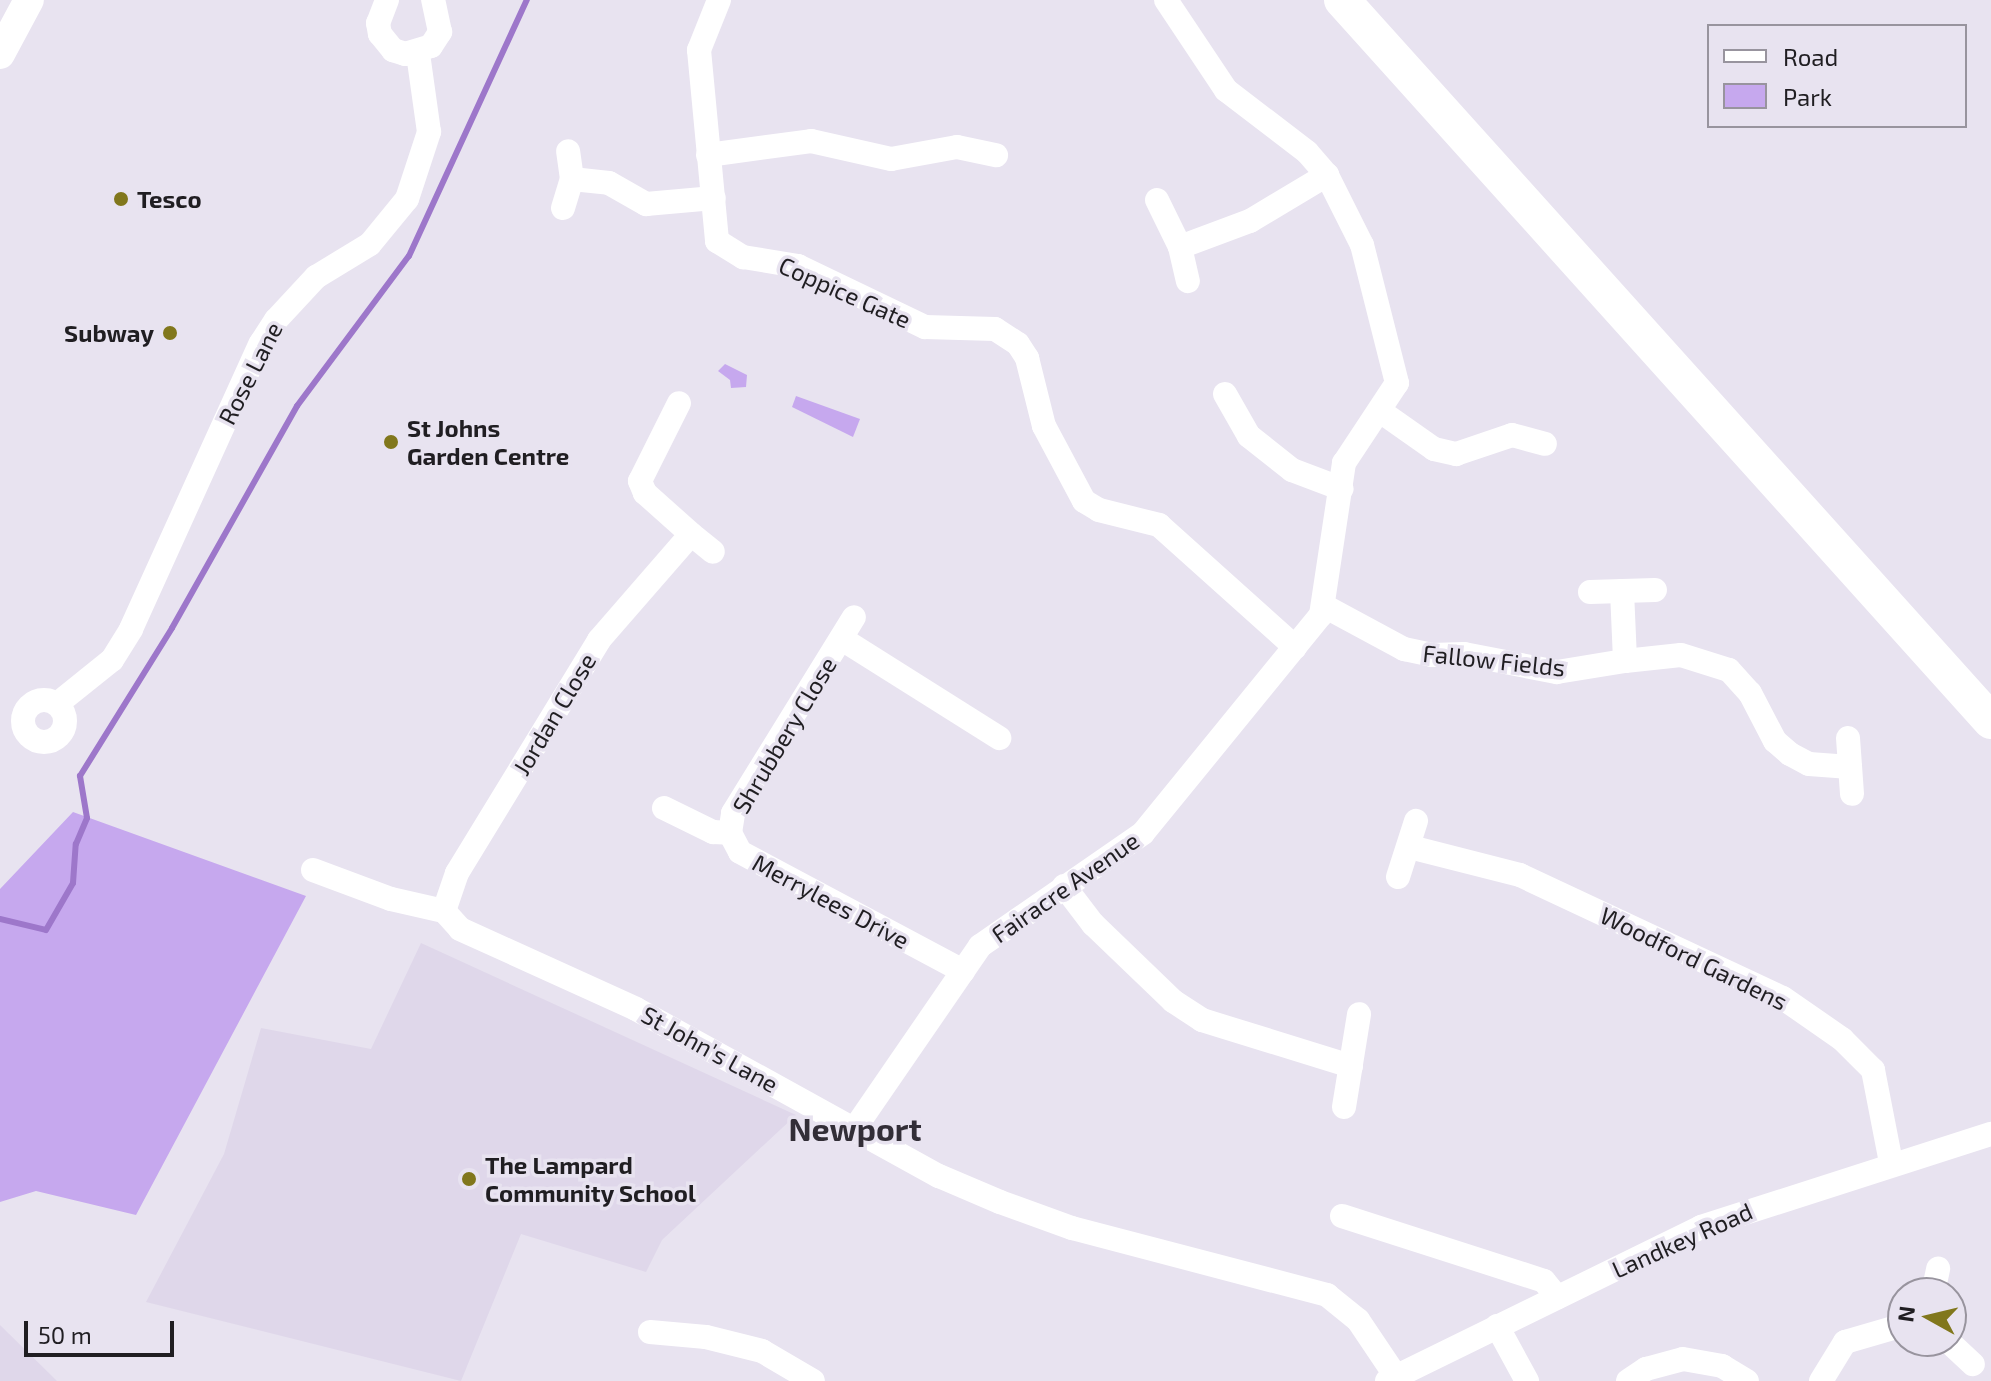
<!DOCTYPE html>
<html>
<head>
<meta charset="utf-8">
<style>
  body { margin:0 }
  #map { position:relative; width:1991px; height:1381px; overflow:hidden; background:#e8e3f0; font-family:"Exo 2",sans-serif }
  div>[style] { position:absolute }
  .built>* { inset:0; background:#dfd7ea }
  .green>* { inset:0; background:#c6a8ee }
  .stream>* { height:6px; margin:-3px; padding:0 3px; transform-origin:3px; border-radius:3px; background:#9d77ca }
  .minor>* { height:24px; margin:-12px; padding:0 12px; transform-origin:12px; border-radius:12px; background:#fff }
  .minor>.ring { margin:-12px; padding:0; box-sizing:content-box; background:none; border:24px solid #fff; border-radius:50% }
  .major>* { height:30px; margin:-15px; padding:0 15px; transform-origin:15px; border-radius:15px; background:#fff }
  .highway>* { height:36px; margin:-18px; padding:0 18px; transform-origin:18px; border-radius:18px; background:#fff }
  .dots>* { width:22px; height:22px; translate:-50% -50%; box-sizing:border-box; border:4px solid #e8e3f0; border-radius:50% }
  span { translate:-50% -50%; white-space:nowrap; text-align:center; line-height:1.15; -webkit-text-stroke:7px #e8e3f0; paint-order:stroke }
  .poi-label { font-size:24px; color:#201e22; font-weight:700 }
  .left { translate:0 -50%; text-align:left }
  .right { translate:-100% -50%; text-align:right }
  .street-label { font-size:24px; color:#201e22 }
  .district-label { font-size:32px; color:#322e37; font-weight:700 }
  .legend { position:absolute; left:1707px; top:24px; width:260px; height:104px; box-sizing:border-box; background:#e8e3f0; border:2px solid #98949e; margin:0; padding:10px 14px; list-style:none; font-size:24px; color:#201e22 }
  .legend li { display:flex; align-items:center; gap:16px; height:40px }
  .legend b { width:40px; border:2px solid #98949e }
  .north { position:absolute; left:1887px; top:1277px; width:80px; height:80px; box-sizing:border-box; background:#e8e3f0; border:2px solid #98949e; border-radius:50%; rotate:278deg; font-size:22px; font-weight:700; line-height:32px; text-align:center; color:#201e22 }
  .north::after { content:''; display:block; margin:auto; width:28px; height:36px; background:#81771c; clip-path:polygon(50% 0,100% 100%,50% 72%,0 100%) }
  .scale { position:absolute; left:24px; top:1321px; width:150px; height:36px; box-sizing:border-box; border:4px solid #201e22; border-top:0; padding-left:10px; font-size:24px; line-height:28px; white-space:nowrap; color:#201e22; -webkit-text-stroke:6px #e8e3f0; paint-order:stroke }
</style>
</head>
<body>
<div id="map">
  <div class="built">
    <div style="clip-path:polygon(421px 943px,796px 1115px,662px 1240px,646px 1272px,521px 1234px,461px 1381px,146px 1302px,224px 1154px,261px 1028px,371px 1049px)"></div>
    <div style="clip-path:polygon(0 1325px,57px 1381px,0 1381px)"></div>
  </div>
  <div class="green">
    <div style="clip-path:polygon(725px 364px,747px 375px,746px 387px,731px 388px,730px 380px,718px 371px)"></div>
    <div style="clip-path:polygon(796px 396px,860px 419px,853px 437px,792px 407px)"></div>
    <div style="clip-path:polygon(73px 812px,306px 896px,136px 1215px,36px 1191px,0 1202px,0 889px)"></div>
  </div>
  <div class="stream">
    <div style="left:0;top:919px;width:47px;rotate:13.4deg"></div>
    <div style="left:46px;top:930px;width:54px;rotate:-60.1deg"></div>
    <div style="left:73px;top:883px;width:39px;rotate:-86deg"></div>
    <div style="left:76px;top:844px;width:28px;rotate:-67deg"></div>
    <div style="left:87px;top:818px;width:43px;rotate:-99.5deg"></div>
    <div style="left:80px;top:776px;width:174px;rotate:-58.1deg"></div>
    <div style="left:172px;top:628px;width:255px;rotate:-60.6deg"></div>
    <div style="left:297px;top:406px;width:187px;rotate:-53.3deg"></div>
    <div style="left:409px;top:256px;width:282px;rotate:-65.3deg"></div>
  </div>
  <div class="minor">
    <div style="left:387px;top:0;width:25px;rotate:111deg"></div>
    <div style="left:378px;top:23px;width:11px;rotate:80deg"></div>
    <div style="left:380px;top:34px;width:21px;rotate:51deg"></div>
    <div style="left:393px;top:50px;width:13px;rotate:18deg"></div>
    <div style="left:405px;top:54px;width:27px;rotate:-17deg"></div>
    <div style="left:431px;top:46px;width:17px;rotate:-57deg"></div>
    <div style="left:440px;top:32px;width:33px;rotate:-102deg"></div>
    <div style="left:719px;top:0;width:54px;rotate:111.8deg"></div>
    <div style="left:699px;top:50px;width:192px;rotate:84.6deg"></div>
    <div style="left:717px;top:241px;width:31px;rotate:32deg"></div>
    <div style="left:743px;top:257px;width:56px;rotate:9.3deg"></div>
    <div style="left:798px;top:266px;width:141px;rotate:25.7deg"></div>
    <div style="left:925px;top:327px;width:70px;rotate:1.6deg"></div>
    <div style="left:995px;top:329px;width:27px;rotate:33deg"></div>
    <div style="left:1018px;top:344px;width:17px;rotate:57deg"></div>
    <div style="left:1027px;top:358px;width:70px;rotate:76deg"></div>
    <div style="left:1044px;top:426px;width:85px;rotate:61.9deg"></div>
    <div style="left:1084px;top:501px;width:17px;rotate:31deg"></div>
    <div style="left:1099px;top:510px;width:62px;rotate:14deg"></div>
    <div style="left:1159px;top:525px;width:183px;rotate:41.9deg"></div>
    <div style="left:708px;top:155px;width:104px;rotate:-7.7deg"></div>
    <div style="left:811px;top:141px;width:82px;rotate:12.7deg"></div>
    <div style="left:891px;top:159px;width:67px;rotate:-10.3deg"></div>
    <div style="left:957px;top:147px;width:40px;rotate:12deg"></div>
    <div style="left:572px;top:179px;width:37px;rotate:6deg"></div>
    <div style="left:609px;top:183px;width:43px;rotate:29.6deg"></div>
    <div style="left:646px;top:204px;width:68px;rotate:-5deg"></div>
    <div style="left:1157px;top:200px;width:52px;rotate:63.9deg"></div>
    <div style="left:1180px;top:247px;width:35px;rotate:77deg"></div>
    <div style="left:563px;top:208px;width:30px;rotate:-73deg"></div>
    <div style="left:572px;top:179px;width:28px;rotate:-98deg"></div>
    <div style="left:1180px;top:247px;width:75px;rotate:-20.4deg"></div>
    <div style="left:1250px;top:221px;width:90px;rotate:-30.9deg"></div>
    <div style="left:1225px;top:394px;width:48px;rotate:60.3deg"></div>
    <div style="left:1249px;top:436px;width:55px;rotate:38.3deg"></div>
    <div style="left:1292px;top:470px;width:53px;rotate:20.8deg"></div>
    <div style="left:1380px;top:411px;width:66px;rotate:35.1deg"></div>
    <div style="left:1434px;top:449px;width:23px;rotate:13deg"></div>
    <div style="left:1456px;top:454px;width:59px;rotate:-18.7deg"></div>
    <div style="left:1512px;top:435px;width:34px;rotate:15deg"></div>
    <div style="left:691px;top:534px;width:28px;rotate:39deg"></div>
    <div style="left:1622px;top:591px;width:70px;rotate:87.5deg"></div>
    <div style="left:1625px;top:661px;width:56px;rotate:-6.1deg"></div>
    <div style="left:1681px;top:655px;width:50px;rotate:17.4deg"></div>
    <div style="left:1729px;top:670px;width:31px;rotate:48deg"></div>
    <div style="left:1750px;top:693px;width:54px;rotate:62.5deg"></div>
    <div style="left:1775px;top:741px;width:20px;rotate:41deg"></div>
    <div style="left:1790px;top:754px;width:21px;rotate:28deg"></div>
    <div style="left:1809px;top:764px;width:41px;rotate:4.2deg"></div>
    <div style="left:1590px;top:592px;width:65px;rotate:-1.8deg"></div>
    <div style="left:1326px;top:607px;width:89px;rotate:28.3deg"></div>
    <div style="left:1404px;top:649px;width:29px;rotate:12deg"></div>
    <div style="left:1432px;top:655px;width:32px;rotate:-2deg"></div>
    <div style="left:1464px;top:654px;width:95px;rotate:11deg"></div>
    <div style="left:1557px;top:672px;width:69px;rotate:-9.2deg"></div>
    <div style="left:842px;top:639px;width:186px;rotate:32.2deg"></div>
    <div class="ring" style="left:23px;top:700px;width:18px;height:18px"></div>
    <div style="left:57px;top:704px;width:70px;rotate:-38.7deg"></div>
    <div style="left:112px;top:660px;width:36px;rotate:-58deg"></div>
    <div style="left:131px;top:629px;width:314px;rotate:-65.6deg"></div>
    <div style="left:261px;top:343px;width:27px;rotate:-57deg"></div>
    <div style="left:276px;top:320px;width:59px;rotate:-47.1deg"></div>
    <div style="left:316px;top:277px;width:63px;rotate:-31.4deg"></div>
    <div style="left:370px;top:244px;width:58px;rotate:-50.6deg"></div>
    <div style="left:407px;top:199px;width:71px;rotate:-71.8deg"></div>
    <div style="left:429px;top:132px;width:79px;rotate:-98deg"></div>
    <div style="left:1848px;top:738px;width:56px;rotate:85.9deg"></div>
    <div style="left:664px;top:808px;width:55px;rotate:26.1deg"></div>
    <div style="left:713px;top:832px;width:17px;rotate:3deg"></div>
    <div style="left:730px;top:833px;width:21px;rotate:62deg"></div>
    <div style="left:740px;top:852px;width:253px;rotate:28.1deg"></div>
    <div style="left:730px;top:833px;width:20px;rotate:-81deg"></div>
    <div style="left:733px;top:813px;width:230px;rotate:-58.3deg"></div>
    <div style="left:1410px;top:847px;width:114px;rotate:14.3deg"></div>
    <div style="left:1520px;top:875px;width:290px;rotate:25.1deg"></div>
    <div style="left:1783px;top:998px;width:72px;rotate:34.8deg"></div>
    <div style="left:1842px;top:1039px;width:44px;rotate:45deg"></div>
    <div style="left:1873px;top:1070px;width:95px;rotate:79deg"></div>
    <div style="left:313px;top:870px;width:83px;rotate:20.4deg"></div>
    <div style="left:391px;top:899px;width:54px;rotate:12.8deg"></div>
    <div style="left:444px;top:911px;width:24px;rotate:48deg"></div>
    <div style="left:460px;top:929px;width:193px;rotate:24.4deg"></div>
    <div style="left:636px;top:1009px;width:346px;rotate:28.9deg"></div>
    <div style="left:939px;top:1176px;width:66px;rotate:23.1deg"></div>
    <div style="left:1000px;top:1202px;width:77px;rotate:19.9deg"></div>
    <div style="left:1072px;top:1228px;width:264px;rotate:14.7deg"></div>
    <div style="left:1327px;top:1295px;width:40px;rotate:39deg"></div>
    <div style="left:1358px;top:1320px;width:66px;rotate:56.1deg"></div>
    <div style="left:1398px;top:877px;width:59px;rotate:-72.2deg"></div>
    <div style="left:1064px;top:886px;width:48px;rotate:52.7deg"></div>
    <div style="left:1093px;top:924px;width:111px;rotate:43.9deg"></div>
    <div style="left:1173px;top:1001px;width:35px;rotate:33deg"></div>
    <div style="left:1202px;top:1020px;width:156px;rotate:17.2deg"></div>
    <div style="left:444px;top:911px;width:40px;rotate:-71.1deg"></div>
    <div style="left:457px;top:873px;width:273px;rotate:-58.6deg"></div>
    <div style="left:599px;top:640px;width:140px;rotate:-49deg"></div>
    <div style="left:691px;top:534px;width:62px;rotate:-138.3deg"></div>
    <div style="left:645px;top:493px;width:13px;rotate:-113deg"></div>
    <div style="left:640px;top:481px;width:87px;rotate:-63.4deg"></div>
    <div style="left:1344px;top:1107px;width:94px;rotate:-80.8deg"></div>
    <div style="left:855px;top:1128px;width:221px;rotate:-55.5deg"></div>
    <div style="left:980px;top:946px;width:198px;rotate:-34.7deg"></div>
    <div style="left:1143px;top:833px;width:281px;rotate:-50.8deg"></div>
    <div style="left:1321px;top:615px;width:154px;rotate:-81.4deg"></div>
    <div style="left:1344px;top:463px;width:96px;rotate:-56.5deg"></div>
    <div style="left:1397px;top:383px;width:142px;rotate:-104.2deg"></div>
    <div style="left:1362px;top:245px;width:78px;rotate:-116.6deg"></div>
    <div style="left:1327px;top:175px;width:30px;rotate:-131deg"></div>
    <div style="left:1307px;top:152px;width:102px;rotate:-142.6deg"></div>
    <div style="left:1226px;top:90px;width:108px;rotate:-123.7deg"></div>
    <div style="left:1342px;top:1216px;width:212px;rotate:17.8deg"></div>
    <div style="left:1544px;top:1281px;width:21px;rotate:51deg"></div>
    <div style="left:1933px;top:1293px;width:25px;rotate:-78deg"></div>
    <div style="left:1497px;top:1326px;width:63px;rotate:61.4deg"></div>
    <div style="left:650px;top:1332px;width:56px;rotate:5.1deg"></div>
    <div style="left:706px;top:1337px;width:58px;rotate:14deg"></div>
    <div style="left:762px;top:1351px;width:59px;rotate:30.5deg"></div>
    <div style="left:1948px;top:1341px;width:34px;rotate:43deg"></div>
    <div style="left:1387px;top:1381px;width:350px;rotate:-26.1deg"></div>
    <div style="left:1701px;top:1227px;width:305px;rotate:-17.8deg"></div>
    <div style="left:1628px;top:1381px;width:22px;rotate:-34deg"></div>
    <div style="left:1646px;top:1369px;width:38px;rotate:-15deg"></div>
    <div style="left:1683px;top:1359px;width:40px;rotate:10deg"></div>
    <div style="left:1722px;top:1366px;width:29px;rotate:31deg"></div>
    <div style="left:1821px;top:1381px;width:46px;rotate:-58.4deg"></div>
    <div style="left:1845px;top:1342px;width:60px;rotate:-16.3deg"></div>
  </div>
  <div class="major">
    <div style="left:0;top:54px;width:61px;rotate:-61.8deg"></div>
  </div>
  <div class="highway">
    <div style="left:1342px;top:0;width:970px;rotate:48.01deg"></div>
  </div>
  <div class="dots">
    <div style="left:121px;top:199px;background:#81771c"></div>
    <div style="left:170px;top:333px;background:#81771c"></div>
    <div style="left:391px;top:442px;background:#81771c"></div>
    <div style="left:469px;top:1179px;background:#81771c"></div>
  </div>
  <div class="poi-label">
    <span class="left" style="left:137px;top:199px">Tesco</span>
    <span class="right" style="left:154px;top:333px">Subway</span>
    <span class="left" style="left:407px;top:442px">St Johns<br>Garden Centre</span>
    <span class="left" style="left:485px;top:1179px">The Lampard<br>Community School</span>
  </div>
  <div class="street-label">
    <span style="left:845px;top:292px;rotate:24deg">Coppice Gate</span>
    <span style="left:250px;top:373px;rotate:-63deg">Rose Lane</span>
    <span style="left:1494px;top:660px;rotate:6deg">Fallow Fields</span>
    <span style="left:554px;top:714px;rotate:-59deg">Jordan Close</span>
    <span style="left:784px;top:735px;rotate:-59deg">Shrubbery Close</span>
    <span style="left:1065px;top:887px;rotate:-35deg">Fairacre Avenue</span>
    <span style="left:831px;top:901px;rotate:28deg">Merrylees Drive</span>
    <span style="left:1694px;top:958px;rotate:26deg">Woodford Gardens</span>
    <span style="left:710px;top:1049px;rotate:29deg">St John's Lane</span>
    <span style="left:1682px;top:1240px;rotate:-24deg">Landkey Road</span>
  </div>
  <div class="district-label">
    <span style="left:855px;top:1128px">Newport</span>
  </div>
  <ul class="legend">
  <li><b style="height:10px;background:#fff"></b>Road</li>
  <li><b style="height:22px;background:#c6a8ee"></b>Park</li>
  </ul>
  <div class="north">N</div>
  <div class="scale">50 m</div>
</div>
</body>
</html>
